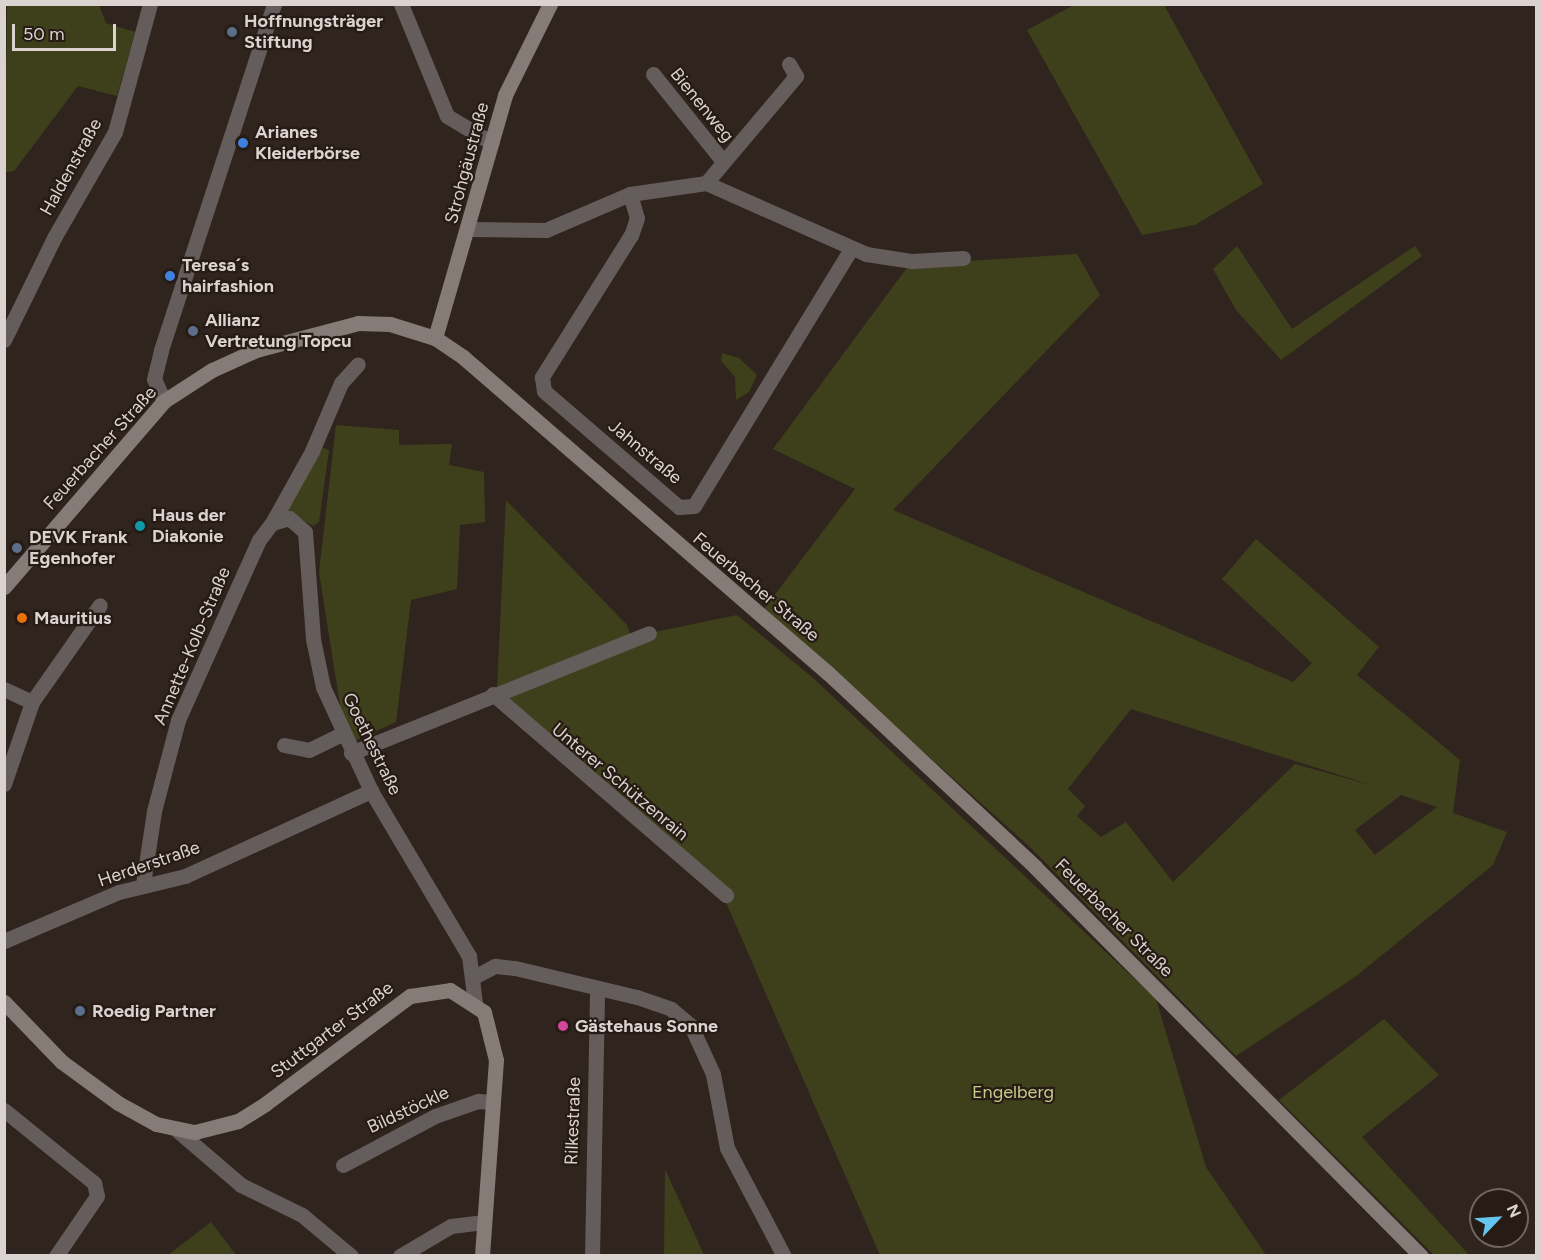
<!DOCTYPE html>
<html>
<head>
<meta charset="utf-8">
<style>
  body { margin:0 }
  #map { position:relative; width:1541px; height:1260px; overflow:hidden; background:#30241e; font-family:Figtree,sans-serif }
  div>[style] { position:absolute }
  .green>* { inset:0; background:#3e401b }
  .minor>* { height:15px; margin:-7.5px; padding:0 7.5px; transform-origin:7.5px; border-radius:7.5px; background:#645d5b }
  .secondary>* { height:15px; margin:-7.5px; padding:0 7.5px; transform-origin:7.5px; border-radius:7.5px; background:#867c77 }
  .dots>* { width:16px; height:16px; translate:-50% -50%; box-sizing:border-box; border:3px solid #261b15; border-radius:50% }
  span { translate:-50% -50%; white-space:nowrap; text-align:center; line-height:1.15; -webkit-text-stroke:4.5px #261b15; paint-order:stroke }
  .poi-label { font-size:18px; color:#dbd3cf; font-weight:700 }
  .left { translate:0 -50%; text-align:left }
  .street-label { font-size:18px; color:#dbd3cf }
  .park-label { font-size:18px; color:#c6cc86 }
  .frame { position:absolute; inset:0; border:6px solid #dbd3cf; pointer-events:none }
  .north { position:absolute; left:1469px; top:1188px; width:60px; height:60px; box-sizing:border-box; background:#261b15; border:2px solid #6e655f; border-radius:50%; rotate:65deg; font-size:16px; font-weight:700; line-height:24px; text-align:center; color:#dbd3cf }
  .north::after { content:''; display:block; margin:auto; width:21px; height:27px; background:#65c5ee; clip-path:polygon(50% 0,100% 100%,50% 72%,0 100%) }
  .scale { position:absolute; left:12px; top:24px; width:104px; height:27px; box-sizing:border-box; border:3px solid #dbd3cf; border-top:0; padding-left:8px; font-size:18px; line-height:21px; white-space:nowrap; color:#dbd3cf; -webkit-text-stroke:4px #261b15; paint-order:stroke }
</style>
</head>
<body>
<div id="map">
  <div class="green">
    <div style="clip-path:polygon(7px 5px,99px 5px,106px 23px,135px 32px,117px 96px,78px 86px,14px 171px,5px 172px)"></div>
    <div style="clip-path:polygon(1074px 5px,1164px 5px,1263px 184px,1195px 225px,1142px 235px,1027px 30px)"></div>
    <div style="clip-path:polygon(1237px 246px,1292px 329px,1415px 246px,1422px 256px,1281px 360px,1236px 310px,1213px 269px)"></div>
    <div style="clip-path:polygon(evenodd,1077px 254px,1100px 295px,893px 510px,1293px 682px,1312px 663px,1222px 579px,1256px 539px,1379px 647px,1357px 675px,1460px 760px,1453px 813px,1507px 832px,1493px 865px,1355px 977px,1236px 1056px,1030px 847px,764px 609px,855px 489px,773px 449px,909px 265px,1077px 254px,1131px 709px,1374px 786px,1295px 764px,1173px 882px,1126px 822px,1101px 837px,1077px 816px,1085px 806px,1068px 789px,1131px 709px,1077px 254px,1401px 795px,1437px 807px,1375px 855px,1355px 830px,1401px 795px)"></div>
    <div style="clip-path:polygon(722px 353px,739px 358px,757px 375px,749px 392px,736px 400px,735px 377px,721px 361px)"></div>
    <div style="clip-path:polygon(336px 425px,399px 430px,399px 445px,452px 444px,449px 465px,484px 472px,485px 522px,460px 525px,457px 589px,411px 600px,396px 722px,354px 741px,341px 711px,319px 572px)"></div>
    <div style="clip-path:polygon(318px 446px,329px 450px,319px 522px,313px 526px,283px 508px)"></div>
    <div style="clip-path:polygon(506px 500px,627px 625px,631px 637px,737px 615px,813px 678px,1156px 999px,1206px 1167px,1266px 1255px,880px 1255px,721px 891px,497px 689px)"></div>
    <div style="clip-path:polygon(1384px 1019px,1439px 1075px,1362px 1137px,1469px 1255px,1434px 1255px,1279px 1100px)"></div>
    <div style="clip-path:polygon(665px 1169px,704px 1255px,664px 1255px)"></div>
    <div style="clip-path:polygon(211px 1222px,236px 1255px,168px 1255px)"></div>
  </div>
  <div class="minor">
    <div style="left:401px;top:4px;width:121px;rotate:67.7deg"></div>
    <div style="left:447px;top:116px;width:52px;rotate:31deg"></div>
    <div style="left:653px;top:74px;width:110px;rotate:51.3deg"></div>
    <div style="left:706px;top:183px;width:140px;rotate:-49.9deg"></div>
    <div style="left:796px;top:76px;width:14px;rotate:-120deg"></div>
    <div style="left:630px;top:194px;width:25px;rotate:74deg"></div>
    <div style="left:637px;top:218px;width:18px;rotate:109deg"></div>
    <div style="left:631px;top:235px;width:168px;rotate:122.1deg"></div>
    <div style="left:542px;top:377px;width:14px;rotate:82deg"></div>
    <div style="left:544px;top:391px;width:178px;rotate:40.7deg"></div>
    <div style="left:679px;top:507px;width:15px;rotate:-4deg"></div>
    <div style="left:694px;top:506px;width:301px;rotate:-58.6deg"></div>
    <div style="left:470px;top:229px;width:76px;rotate:0.8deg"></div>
    <div style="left:546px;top:230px;width:91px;rotate:-23.2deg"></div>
    <div style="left:630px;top:194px;width:77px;rotate:-8.2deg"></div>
    <div style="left:706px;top:183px;width:175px;rotate:23.9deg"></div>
    <div style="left:866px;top:254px;width:47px;rotate:8.7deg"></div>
    <div style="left:912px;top:261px;width:51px;rotate:-3.4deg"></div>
    <div style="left:4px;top:340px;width:116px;rotate:-63.9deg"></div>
    <div style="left:55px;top:236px;width:120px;rotate:-60deg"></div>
    <div style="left:115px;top:132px;width:133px;rotate:-74.7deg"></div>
    <div style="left:164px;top:401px;width:24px;rotate:-114deg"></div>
    <div style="left:154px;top:379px;width:30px;rotate:-76deg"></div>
    <div style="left:161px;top:350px;width:364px;rotate:-71.9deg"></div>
    <div style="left:272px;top:523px;width:82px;rotate:-60.9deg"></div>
    <div style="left:312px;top:451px;width:74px;rotate:-66.9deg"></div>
    <div style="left:341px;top:383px;width:25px;rotate:-48deg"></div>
    <div style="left:4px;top:689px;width:31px;rotate:25deg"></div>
    <div style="left:493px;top:694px;width:308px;rotate:40.8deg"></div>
    <div style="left:284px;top:745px;width:25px;rotate:11deg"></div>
    <div style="left:309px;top:750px;width:37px;rotate:-26deg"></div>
    <div style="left:351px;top:753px;width:321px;rotate:-21.9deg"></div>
    <div style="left:4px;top:784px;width:87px;rotate:-71.1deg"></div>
    <div style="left:32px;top:702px;width:118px;rotate:-55deg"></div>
    <div style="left:143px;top:884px;width:74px;rotate:-81.4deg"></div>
    <div style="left:154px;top:811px;width:94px;rotate:-75.2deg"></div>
    <div style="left:178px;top:720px;width:197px;rotate:-65.8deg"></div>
    <div style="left:259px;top:540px;width:21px;rotate:-53deg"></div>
    <div style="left:272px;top:523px;width:18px;rotate:-16deg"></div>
    <div style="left:289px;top:518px;width:21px;rotate:41deg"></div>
    <div style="left:305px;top:532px;width:107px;rotate:85.7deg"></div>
    <div style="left:313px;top:639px;width:49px;rotate:78.2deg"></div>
    <div style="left:323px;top:687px;width:115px;rotate:65.2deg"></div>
    <div style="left:371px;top:791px;width:192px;rotate:59.3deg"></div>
    <div style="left:469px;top:956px;width:47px;rotate:82.7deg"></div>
    <div style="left:4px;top:941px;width:125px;rotate:-23.1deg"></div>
    <div style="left:119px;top:892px;width:68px;rotate:-13.6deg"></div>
    <div style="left:185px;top:876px;width:205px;rotate:-24.6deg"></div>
    <div style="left:474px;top:977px;width:24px;rotate:-28deg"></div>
    <div style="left:495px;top:966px;width:20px;rotate:6deg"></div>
    <div style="left:515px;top:968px;width:125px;rotate:13.4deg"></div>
    <div style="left:637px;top:997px;width:36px;rotate:19deg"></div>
    <div style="left:671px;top:1009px;width:26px;rotate:40deg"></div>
    <div style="left:691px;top:1026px;width:53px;rotate:65.4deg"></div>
    <div style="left:713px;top:1074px;width:75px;rotate:79.3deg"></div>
    <div style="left:727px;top:1148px;width:122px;rotate:62.2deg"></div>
    <div style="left:4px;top:1110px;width:116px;rotate:39deg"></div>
    <div style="left:94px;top:1183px;width:13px;rotate:77deg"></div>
    <div style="left:97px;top:1196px;width:73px;rotate:124.3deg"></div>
    <div style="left:178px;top:1131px;width:83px;rotate:40.6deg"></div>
    <div style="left:241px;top:1185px;width:68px;rotate:26.2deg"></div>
    <div style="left:302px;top:1215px;width:64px;rotate:39.9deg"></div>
    <div style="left:343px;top:1165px;width:104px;rotate:-28deg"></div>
    <div style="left:435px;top:1116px;width:46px;rotate:-19.2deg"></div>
    <div style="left:478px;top:1101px;width:14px;rotate:4deg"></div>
    <div style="left:400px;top:1256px;width:59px;rotate:-30.5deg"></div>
    <div style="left:451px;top:1226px;width:31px;rotate:-7deg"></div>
    <div style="left:592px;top:1256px;width:268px;rotate:-88.9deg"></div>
  </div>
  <div class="secondary">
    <div style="left:435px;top:338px;width:253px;rotate:-73.9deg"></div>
    <div style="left:505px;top:95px;width:102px;rotate:-63.7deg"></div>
    <div style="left:4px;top:587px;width:245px;rotate:-49.3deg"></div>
    <div style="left:164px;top:401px;width:57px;rotate:-32.9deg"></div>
    <div style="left:212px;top:370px;width:48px;rotate:-24.4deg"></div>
    <div style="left:256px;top:350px;width:106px;rotate:-14.8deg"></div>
    <div style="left:358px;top:323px;width:32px;rotate:2deg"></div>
    <div style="left:390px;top:324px;width:47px;rotate:17.3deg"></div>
    <div style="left:435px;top:338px;width:34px;rotate:34deg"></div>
    <div style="left:463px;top:357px;width:483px;rotate:40.9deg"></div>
    <div style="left:828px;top:673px;width:284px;rotate:43.1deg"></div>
    <div style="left:1035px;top:867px;width:548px;rotate:45.22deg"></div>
    <div style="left:4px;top:1002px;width:83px;rotate:46deg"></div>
    <div style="left:62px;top:1062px;width:69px;rotate:36.2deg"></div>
    <div style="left:118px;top:1103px;width:43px;rotate:28.9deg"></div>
    <div style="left:156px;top:1124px;width:40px;rotate:12deg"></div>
    <div style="left:195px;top:1132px;width:44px;rotate:-14.3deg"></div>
    <div style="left:238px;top:1121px;width:32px;rotate:-32deg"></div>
    <div style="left:265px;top:1104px;width:181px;rotate:-36.7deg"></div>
    <div style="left:410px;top:996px;width:40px;rotate:-8.5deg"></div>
    <div style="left:450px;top:990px;width:40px;rotate:32.9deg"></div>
    <div style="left:484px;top:1012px;width:49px;rotate:76deg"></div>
    <div style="left:496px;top:1060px;width:196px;rotate:94.1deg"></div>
  </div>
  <div class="dots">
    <div style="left:232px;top:32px;background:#5c6f8a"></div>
    <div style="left:243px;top:143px;background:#3f7fe0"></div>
    <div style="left:170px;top:276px;background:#3f7fe0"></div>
    <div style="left:193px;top:331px;background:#5c6f8a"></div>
    <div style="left:140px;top:526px;background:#0f9aa8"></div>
    <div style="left:17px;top:548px;background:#5c6f8a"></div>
    <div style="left:22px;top:618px;background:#e8710a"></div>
    <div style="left:80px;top:1011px;background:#5c6f8a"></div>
    <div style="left:563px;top:1026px;background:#d1479c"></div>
  </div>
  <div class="poi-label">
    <span class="left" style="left:244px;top:32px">Hoffnungsträger<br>Stiftung</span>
    <span class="left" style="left:255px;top:143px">Arianes<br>Kleiderbörse</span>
    <span class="left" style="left:182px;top:276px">Teresa´s<br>hairfashion</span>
    <span class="left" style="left:205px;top:331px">Allianz<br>Vertretung Topcu</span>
    <span class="left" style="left:152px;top:526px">Haus der<br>Diakonie</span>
    <span class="left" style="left:29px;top:548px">DEVK Frank<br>Egenhofer</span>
    <span class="left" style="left:34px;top:618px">Mauritius</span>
    <span class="left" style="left:92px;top:1011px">Roedig Partner</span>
    <span class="left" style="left:575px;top:1026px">Gästehaus Sonne</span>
  </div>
  <div class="street-label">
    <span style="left:702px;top:105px;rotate:51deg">Bienenweg</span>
    <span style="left:467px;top:163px;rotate:-75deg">Strohgäustraße</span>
    <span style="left:71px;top:167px;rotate:-61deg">Haldenstraße</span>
    <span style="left:100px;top:448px;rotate:-48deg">Feuerbacher Straße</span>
    <span style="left:645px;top:452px;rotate:40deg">Jahnstraße</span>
    <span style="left:756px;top:587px;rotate:40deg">Feuerbacher Straße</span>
    <span style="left:192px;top:646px;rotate:-67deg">Annette-Kolb-Straße</span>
    <span style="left:372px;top:744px;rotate:64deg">Goethestraße</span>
    <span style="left:620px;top:782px;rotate:40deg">Unterer Schützenrain</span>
    <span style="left:149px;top:864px;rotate:-19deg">Herderstraße</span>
    <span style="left:1114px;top:918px;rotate:45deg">Feuerbacher Straße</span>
    <span style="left:332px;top:1030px;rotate:-37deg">Stuttgarter Straße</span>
    <span style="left:408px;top:1110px;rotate:-25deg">Bildstöckle</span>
    <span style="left:573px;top:1121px;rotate:-88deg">Rilkestraße</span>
  </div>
  <div class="park-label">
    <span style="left:1013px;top:1092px">Engelberg</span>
  </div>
  <div class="frame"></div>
  <div class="north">N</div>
  <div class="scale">50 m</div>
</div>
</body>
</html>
